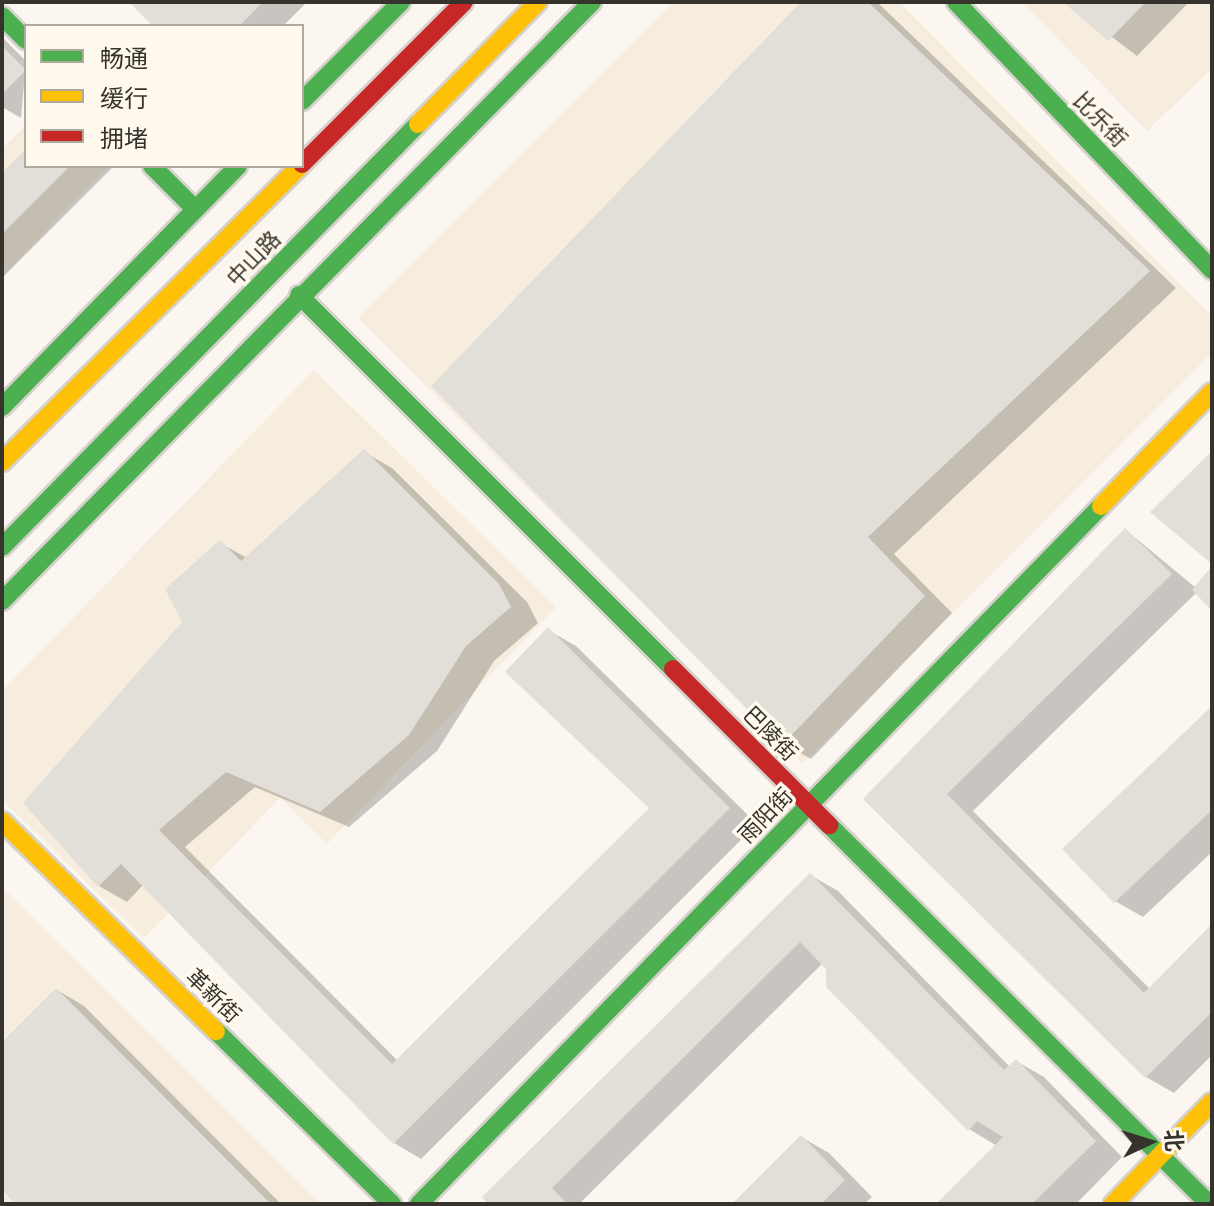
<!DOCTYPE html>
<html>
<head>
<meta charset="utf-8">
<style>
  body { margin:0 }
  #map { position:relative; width:1214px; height:1206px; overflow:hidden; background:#fbf7f0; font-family:Lato,"Noto Sans SC",sans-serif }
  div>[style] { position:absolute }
  .built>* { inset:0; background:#f6edde }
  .shadow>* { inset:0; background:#0003 }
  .building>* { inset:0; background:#e2ded8 }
  .roads { filter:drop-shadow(2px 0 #d5d1cb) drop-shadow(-2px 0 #d5d1cb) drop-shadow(0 2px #d5d1cb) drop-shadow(0 -2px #d5d1cb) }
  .fast>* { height:18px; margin:-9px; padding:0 9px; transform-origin:9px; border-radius:9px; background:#4caf50 }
  .slow>* { height:18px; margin:-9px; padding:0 9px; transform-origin:9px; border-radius:9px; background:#ffc107 }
  .jam>* { height:18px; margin:-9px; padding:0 9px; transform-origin:9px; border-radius:9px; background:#c62828 }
  span { translate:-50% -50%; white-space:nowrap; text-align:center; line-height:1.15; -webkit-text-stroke:7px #fff8ec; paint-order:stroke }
  .street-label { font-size:22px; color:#36332d }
  .frame { position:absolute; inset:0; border:4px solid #36332d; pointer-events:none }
  .legend { position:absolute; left:24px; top:24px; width:280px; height:144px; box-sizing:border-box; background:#fff8ec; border:2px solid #afa9a0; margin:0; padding:10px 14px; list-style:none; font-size:24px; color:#36332d }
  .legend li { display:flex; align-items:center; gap:16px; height:40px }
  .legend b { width:40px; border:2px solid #afa9a0 }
  .north { position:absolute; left:1110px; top:1102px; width:80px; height:80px; -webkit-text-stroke:6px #fff8ec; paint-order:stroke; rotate:86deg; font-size:22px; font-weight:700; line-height:32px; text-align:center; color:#36332d }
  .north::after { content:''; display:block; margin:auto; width:28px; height:36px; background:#36332d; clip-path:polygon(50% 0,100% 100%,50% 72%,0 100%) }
</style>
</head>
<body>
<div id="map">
  <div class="built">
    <div style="clip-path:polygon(674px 2px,899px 2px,1212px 316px,1212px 353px,802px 764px,358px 318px)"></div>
    <div style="clip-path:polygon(1022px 2px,1212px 2px,1212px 69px,1147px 131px)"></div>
    <div style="clip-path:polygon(26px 125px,26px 166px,109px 166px,2px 276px,2px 149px)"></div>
    <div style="clip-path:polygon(314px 370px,556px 607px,327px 844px,280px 798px,144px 938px,2px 800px,2px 691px)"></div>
    <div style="clip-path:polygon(2px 887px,321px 1204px,2px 1204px)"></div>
  </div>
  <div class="shadow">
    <div style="clip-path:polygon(132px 2px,307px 2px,283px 26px,155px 26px)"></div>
    <div style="clip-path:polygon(804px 2px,877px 2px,1176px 288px,894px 554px,952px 613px,811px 759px,783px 743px)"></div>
    <div style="clip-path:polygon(1066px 2px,1189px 2px,1137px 56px)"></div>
    <div style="clip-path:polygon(2px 37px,26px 61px,21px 118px,2px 107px)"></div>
    <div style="clip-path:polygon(26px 152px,26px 166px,114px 166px,2px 278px,2px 173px)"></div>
    <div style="clip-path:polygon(364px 452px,392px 468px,527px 602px,538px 623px,494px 661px,437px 751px,349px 827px,255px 787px,185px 847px,398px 1061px,652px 808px,548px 630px,576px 646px,757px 824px,421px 1159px,394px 1143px,143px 885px,127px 902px,99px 886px,184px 622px,220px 543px,247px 558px)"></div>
    <div style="clip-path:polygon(1126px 530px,1196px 588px,1212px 569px,1212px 608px,1197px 592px,973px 811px,1151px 990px,1212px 927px,1212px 1055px,1174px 1093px,1146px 1077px,866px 799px)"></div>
    <div style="clip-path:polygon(1212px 709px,1212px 852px,1143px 917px,1115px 901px)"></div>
    <div style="clip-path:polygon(810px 875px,838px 891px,1010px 1067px,1016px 1061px,1044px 1077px,1122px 1157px,1076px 1204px,939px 1204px,997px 1146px,969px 1129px,823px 963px,579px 1204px,491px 1204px)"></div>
    <div style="clip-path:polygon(57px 990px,84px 1006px,281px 1204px,19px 1204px,2px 1187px,2px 1045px)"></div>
    <div style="clip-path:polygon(801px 1137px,829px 1153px,872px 1197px,864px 1204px,735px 1204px)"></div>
  </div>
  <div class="building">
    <div style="clip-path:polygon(129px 2px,263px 2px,239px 26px,153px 26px)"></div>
    <div style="clip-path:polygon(801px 2px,868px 2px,1150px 271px,868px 537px,925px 596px,782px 745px,431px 386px)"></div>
    <div style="clip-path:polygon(1063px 2px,1146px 2px,1108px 41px)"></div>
    <div style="clip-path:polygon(2px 46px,26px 70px,2px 94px)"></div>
    <div style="clip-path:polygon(26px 149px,26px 166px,70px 166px,2px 234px,2px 173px)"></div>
    <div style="clip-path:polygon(364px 449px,499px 584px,511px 607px,466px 646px,409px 735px,320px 812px,226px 772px,159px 830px,392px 1064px,649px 808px,505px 672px,548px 627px,730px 808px,393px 1144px,121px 864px,98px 887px,23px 803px,182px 622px,165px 589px,220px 540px,241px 561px)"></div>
    <div style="clip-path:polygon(1212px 451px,1212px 564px,1150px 512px)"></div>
    <div style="clip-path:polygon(1125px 528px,1172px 574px,947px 794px,1144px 993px,1212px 924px,1212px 1012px,1145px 1078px,863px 799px)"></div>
    <div style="clip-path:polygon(1212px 566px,1212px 611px,1192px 590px)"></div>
    <div style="clip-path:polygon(1212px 706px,1212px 810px,1114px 903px,1062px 849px)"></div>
    <div style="clip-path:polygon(810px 873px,1004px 1070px,1016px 1059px,1096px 1141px,1032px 1204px,936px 1204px,1003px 1137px,977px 1121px,968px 1131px,826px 987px,826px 969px,800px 942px,552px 1188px,567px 1204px,488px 1204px,482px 1197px)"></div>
    <div style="clip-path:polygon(56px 988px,271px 1204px,16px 1204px,2px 1190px,2px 1042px)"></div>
    <div style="clip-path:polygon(801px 1135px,845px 1180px,821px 1204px,732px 1204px)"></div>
  </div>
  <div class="roads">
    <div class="fast">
      <div style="left:956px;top:2px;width:371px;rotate:46.3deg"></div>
      <div style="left:2px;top:16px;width:34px;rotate:45deg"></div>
      <div style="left:302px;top:101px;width:140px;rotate:-45deg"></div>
      <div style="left:152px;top:166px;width:61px;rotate:45deg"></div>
      <div style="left:299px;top:295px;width:529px;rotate:45deg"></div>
      <div style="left:2px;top:407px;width:337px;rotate:-45.6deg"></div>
      <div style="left:2px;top:547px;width:593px;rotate:-45.48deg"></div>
      <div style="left:2px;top:601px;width:841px;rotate:-45.43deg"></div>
      <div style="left:829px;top:825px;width:537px;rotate:44.92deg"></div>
      <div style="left:216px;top:1031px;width:247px;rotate:44.5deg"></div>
      <div style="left:419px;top:1204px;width:976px;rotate:-45.66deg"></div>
    </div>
    <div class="slow">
      <div style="left:418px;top:124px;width:171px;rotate:-45.5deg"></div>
      <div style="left:2px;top:462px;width:420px;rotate:-44.8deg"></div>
      <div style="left:1101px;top:506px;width:159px;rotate:-45.8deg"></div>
      <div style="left:2px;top:821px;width:300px;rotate:44.5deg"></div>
      <div style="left:1113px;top:1204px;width:142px;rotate:-45.9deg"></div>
    </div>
    <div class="jam">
      <div style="left:302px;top:164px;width:229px;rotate:-45deg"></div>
      <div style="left:673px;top:669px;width:221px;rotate:45deg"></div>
    </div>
  </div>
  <div class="street-label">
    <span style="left:1101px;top:119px;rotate:46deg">比乐街</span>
    <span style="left:253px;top:258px;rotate:-46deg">中山路</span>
    <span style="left:771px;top:733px;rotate:45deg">巴陵街</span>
    <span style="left:765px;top:815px;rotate:-46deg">雨阳街</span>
    <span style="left:214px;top:995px;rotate:44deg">革新街</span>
  </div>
  <div class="frame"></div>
  <ul class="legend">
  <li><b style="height:10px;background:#4caf50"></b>畅通</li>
  <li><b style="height:10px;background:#ffc107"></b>缓行</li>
  <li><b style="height:10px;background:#c62828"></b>拥堵</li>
  </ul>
  <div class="north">北</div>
</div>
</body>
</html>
